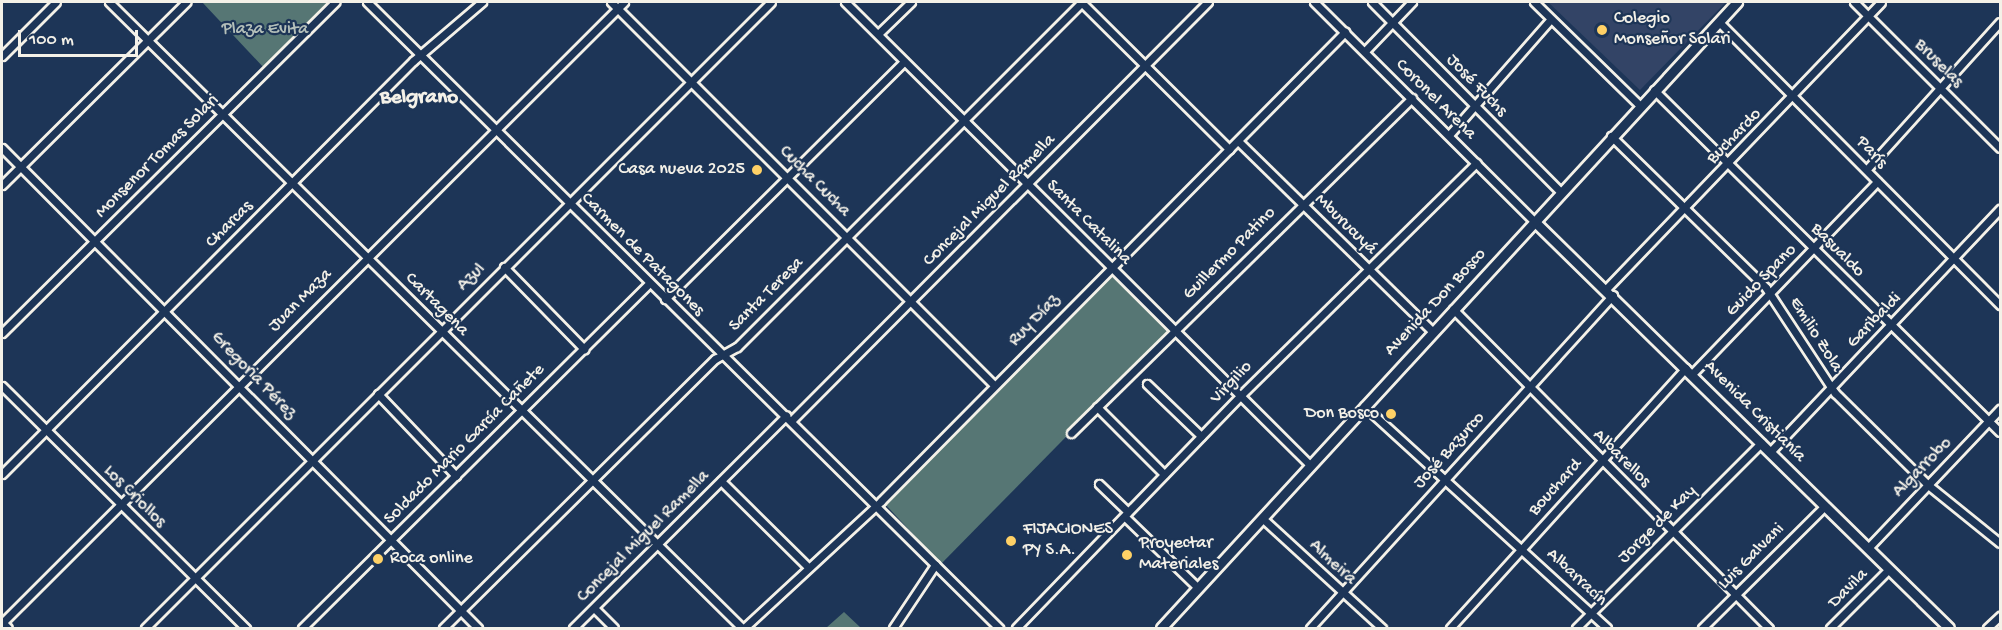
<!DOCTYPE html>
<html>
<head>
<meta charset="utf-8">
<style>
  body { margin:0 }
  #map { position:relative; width:2002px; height:630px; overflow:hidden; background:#1d3557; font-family:"Gochi Hand",sans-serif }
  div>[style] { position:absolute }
  .built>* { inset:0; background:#346 }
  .green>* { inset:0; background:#567674 }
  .roads { filter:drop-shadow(2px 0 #f4f1e8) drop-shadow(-2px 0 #f4f1e8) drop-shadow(0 2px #f4f1e8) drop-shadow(0 -2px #f4f1e8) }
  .street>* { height:7px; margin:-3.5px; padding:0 3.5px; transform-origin:3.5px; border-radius:3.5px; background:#1d3557 }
  .secondary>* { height:9px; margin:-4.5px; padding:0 4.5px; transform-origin:4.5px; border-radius:4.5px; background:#1d3557 }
  .dots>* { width:16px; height:16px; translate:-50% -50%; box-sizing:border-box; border:3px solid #1d3557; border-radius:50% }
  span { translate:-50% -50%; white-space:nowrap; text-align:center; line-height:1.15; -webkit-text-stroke:4.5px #1d3557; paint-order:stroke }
  .poi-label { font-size:18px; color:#f4f1e8 }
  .left { translate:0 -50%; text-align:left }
  .right { translate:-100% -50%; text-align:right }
  .park-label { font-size:18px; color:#b5c0ba }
  .street-label { font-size:18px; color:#f4f1e8 }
  .quarter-label { font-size:21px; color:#f4f1e8; font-weight:700 }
  .frame { position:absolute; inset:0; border:3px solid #f4f1e8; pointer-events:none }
  .scale { position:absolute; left:18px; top:30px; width:120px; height:27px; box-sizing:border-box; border:3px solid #f4f1e8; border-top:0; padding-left:8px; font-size:18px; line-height:21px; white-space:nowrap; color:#f4f1e8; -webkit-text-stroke:4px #1d3557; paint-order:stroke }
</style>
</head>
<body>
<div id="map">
  <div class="built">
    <div style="clip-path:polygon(1548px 2px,1726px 2px,1640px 90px)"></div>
  </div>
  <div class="green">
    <div style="clip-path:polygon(202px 2px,335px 2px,265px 69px)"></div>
    <div style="clip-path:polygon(1108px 273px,1167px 327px,1167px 334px,941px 564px,884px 503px)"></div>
    <div style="clip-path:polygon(844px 612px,861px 628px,826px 628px)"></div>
  </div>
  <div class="roads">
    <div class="street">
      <div style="left:109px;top:2px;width:890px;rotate:44.68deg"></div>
      <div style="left:367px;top:2px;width:890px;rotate:44.73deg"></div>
      <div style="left:611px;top:2px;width:542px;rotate:45deg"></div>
      <div style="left:845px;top:2px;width:656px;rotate:44.88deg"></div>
      <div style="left:1081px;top:2px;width:209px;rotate:44.8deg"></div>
      <div style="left:1314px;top:2px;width:310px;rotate:44.9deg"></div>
      <div style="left:1372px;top:2px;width:267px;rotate:45.2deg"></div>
      <div style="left:1534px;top:2px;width:147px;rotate:44.4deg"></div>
      <div style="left:1854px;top:2px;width:206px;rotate:45deg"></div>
      <div style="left:1719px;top:22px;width:399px;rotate:45.2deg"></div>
      <div style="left:878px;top:34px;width:46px;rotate:-44.1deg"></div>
      <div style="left:1365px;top:51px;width:68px;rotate:-46.2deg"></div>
      <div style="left:2px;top:56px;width:76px;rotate:-45deg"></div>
      <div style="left:1654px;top:90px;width:486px;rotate:44.7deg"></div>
      <div style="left:1449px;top:135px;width:154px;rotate:-48.7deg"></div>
      <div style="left:1611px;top:136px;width:217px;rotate:44.4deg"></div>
      <div style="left:1766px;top:288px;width:126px;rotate:56.7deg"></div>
      <div style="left:1835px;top:393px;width:131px;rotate:44.7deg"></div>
      <div style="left:1928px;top:485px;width:92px;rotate:38.9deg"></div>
      <div style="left:1238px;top:141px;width:272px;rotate:44.4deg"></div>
      <div style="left:2px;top:148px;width:676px;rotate:45.24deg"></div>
      <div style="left:1867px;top:169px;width:198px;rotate:-47.9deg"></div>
      <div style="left:2px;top:185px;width:260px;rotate:-44.8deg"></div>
      <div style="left:504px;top:267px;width:115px;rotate:45.7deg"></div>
      <div style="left:1606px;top:289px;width:397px;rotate:-46.2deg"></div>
      <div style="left:665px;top:299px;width:337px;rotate:-44.8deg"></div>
      <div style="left:1453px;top:309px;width:449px;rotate:45.3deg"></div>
      <div style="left:2px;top:333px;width:470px;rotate:-44.8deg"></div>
      <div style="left:1692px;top:374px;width:267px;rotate:-46.1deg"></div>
      <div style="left:1147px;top:384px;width:75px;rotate:43.9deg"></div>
      <div style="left:2px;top:386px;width:344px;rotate:44.8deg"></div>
      <div style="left:378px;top:394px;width:113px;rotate:46.4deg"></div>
      <div style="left:1364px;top:406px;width:329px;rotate:42.4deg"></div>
      <div style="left:1097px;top:407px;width:95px;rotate:45deg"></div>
      <div style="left:791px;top:421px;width:591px;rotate:-45.14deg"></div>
      <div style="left:1071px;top:433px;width:478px;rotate:-44.5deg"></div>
      <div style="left:1770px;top:452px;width:335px;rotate:-46.6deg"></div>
      <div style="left:2px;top:474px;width:583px;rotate:-45.14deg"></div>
      <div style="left:413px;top:61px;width:91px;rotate:-40.5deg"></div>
      <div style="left:721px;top:481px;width:122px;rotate:44.7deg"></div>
      <div style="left:1099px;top:484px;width:40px;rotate:44deg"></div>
      <div style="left:1125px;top:517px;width:102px;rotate:44.2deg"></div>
      <div style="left:1262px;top:518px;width:163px;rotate:42.5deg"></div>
      <div style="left:1868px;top:548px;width:192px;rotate:-46.5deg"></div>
      <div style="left:594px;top:608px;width:28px;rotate:45deg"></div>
      <div style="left:2px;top:622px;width:8px;rotate:45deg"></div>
      <div style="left:2px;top:623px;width:879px;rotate:-44.95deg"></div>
      <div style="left:145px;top:628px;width:885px;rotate:-45deg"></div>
      <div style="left:302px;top:628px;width:489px;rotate:-44.8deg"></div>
      <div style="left:443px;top:628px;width:383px;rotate:-44.7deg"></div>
      <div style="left:715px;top:359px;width:25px;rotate:-29deg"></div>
      <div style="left:737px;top:347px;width:488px;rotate:-45deg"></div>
      <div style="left:573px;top:628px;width:301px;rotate:-44.9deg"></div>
      <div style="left:744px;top:628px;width:187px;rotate:-42.8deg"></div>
      <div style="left:881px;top:501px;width:660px;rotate:-45.31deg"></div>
      <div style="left:893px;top:628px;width:76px;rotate:-56.3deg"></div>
      <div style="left:1016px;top:628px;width:325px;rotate:-46deg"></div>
      <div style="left:1242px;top:394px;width:329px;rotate:-44.6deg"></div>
      <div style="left:1310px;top:628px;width:450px;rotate:-47.7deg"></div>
      <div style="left:1450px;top:628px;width:351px;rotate:-47.8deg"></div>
      <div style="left:1576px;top:628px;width:262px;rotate:-45deg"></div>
      <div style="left:1702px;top:628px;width:172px;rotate:-44.8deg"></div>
      <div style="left:1830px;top:628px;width:82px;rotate:-45deg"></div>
      <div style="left:1987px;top:628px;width:18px;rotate:-43deg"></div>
    </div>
    <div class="secondary">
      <div style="left:1534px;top:221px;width:581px;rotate:44.44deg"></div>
      <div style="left:1161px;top:628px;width:851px;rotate:-47.38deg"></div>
    </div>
  </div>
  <div class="dots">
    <div style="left:1602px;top:30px;background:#ffd166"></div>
    <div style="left:757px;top:170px;background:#ffd166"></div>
    <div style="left:1391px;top:414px;background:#ffd166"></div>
    <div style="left:1011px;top:541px;background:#ffd166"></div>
    <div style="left:1127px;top:555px;background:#ffd166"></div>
    <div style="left:378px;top:559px;background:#ffd166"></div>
  </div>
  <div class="poi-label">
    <span class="left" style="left:1614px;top:30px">Colegio<br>Monseñor Solari</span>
    <span class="right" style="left:745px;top:170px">Casa nueva 2025</span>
    <span class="right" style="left:1379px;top:414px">Don Bosco</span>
    <span class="left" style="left:1023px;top:541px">FIJACIONES<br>PY S.A.</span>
    <span class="left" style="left:1139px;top:555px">Proyectar<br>Materiales</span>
    <span class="left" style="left:390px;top:559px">Roca online</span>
  </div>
  <div class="park-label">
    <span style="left:265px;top:30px">Plaza Evita</span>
  </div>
  <div class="street-label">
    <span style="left:1938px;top:64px;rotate:45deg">Bruselas</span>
    <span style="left:1476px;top:86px;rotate:46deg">José Fuchs</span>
    <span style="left:1435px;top:100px;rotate:45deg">Coronel Arena</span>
    <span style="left:1735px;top:137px;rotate:-46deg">Buchardo</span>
    <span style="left:1871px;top:153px;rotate:47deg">París</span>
    <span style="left:158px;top:157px;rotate:-45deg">Monsenor Tomas Solari</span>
    <span style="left:814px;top:182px;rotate:45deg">Cucha Cucha</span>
    <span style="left:990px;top:201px;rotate:-45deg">Concejal Miguel Ramella</span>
    <span style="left:1088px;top:223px;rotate:45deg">Santa Catalina</span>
    <span style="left:230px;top:225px;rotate:-45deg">Charcas</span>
    <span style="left:1345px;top:225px;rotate:44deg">Mburucuyá</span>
    <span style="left:1837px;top:251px;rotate:45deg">Basualdo</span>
    <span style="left:1230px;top:254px;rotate:-45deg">Guillermo Patino</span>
    <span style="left:642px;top:255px;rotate:45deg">Carmen de Patagones</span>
    <span style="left:472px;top:278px;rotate:-45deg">Azul</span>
    <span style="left:1762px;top:281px;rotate:-46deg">Guido Spano</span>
    <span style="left:767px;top:295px;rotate:-45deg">Santa Teresa</span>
    <span style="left:301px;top:301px;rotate:-45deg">Juan Maza</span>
    <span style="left:1436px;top:303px;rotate:-47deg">Avenida Don Bosco</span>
    <span style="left:436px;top:305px;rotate:45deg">Cartagena</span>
    <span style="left:1035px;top:321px;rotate:-46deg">Ruy Díaz</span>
    <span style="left:1875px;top:321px;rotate:-46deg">Garibaldi</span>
    <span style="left:1815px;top:335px;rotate:58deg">Emilio Zola</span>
    <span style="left:253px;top:376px;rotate:46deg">Gregoria Pérez</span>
    <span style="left:1232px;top:383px;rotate:-46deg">Virgilio</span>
    <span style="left:1754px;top:412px;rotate:45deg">Avenida Cristianía</span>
    <span style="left:465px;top:445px;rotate:-45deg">Soldado Mario García Cañete</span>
    <span style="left:1450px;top:451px;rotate:-48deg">José Bazurco</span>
    <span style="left:1621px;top:459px;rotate:45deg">Albarellos</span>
    <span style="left:1923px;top:468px;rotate:-46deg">Algarrobo</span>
    <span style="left:1556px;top:488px;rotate:-48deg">Bouchard</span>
    <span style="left:134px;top:497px;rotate:45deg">Los Criollos</span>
    <span style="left:1658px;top:525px;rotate:-45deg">Jorge de Kay</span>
    <span style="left:644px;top:537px;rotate:-45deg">Concejal Miguel Ramella</span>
    <span style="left:1752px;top:557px;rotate:-45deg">Luis Galvani</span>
    <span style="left:1332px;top:563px;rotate:43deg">Almeira</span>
    <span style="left:1576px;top:578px;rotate:43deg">Albarracín</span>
    <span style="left:1849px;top:589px;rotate:-45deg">Davila</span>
  </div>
  <div class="quarter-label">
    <span style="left:419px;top:99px">Belgrano</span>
  </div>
  <div class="frame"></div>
  <div class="scale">100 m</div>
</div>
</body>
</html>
